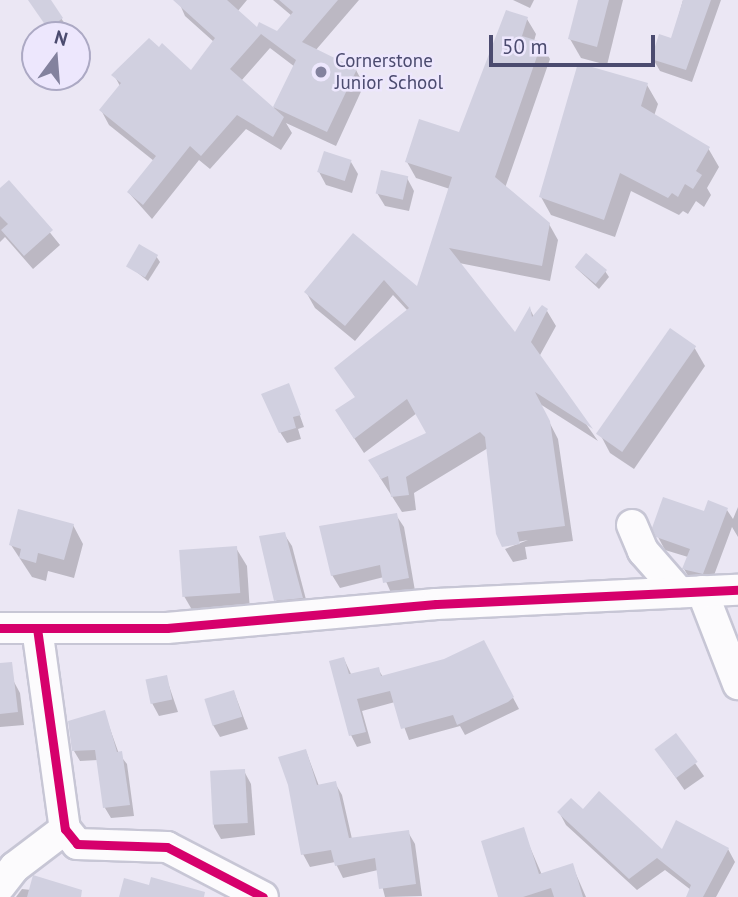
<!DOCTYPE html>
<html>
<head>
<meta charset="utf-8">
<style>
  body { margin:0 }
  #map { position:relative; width:738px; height:897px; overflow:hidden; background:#ebe7f4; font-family:"PT Sans",sans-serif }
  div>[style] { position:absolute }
  .shadow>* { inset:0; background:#0003; transform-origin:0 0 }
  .building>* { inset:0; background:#d1d0e0; transform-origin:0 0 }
  .roads { filter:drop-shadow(2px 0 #c7c6d5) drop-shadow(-2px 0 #c7c6d5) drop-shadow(0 2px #c7c6d5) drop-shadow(0 -2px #c7c6d5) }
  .minor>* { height:30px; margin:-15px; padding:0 15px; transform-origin:15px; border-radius:15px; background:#fcfbfd }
  .cycleway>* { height:9px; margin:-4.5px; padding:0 4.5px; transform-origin:4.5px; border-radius:4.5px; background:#d6006c }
  .dots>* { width:19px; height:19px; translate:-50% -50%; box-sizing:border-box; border:4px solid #ede7fd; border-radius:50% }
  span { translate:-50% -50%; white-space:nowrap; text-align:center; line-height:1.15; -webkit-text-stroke:5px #ede7fd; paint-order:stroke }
  .poi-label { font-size:19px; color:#4b4b6f }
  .left { translate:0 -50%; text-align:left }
  .north { position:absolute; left:21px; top:21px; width:70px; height:70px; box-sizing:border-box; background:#ede7fd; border:2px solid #aca9c4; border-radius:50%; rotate:16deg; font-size:19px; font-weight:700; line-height:28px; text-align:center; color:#4b4b6f }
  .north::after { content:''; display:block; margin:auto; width:24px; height:32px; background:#83829e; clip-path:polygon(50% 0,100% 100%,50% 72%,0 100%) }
  .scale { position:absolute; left:489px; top:35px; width:166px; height:32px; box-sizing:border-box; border:4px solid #4b4b6f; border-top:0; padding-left:9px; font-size:21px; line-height:24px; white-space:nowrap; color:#4b4b6f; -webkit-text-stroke:5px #ede7fd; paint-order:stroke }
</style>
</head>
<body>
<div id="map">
  <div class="shadow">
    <div style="clip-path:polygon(42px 0,49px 0,65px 24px,52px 33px,37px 11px)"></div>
    <div style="clip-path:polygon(evenodd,178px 0,247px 0,237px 12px,257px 29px,277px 33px,292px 16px,273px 0,359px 0,315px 51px,356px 70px,364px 85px,336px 146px,286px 123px,292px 133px,281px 150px,246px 129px,210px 169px,199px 160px,152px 219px,129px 193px,154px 161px,109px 125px,101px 110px,120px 86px,114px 75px,191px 72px,214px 42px,185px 16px,178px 0,270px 48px,295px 67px,273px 109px,241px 81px,270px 48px)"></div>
    <div style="clip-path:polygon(513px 0,534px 0,530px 8px)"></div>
    <div style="clip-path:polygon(580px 0,623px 0,607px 65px,581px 58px,570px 39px)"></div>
    <div style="clip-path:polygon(683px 0,721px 0,692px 82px,660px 71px,653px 59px,672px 40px)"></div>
    <div style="clip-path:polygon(527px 19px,536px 34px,534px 41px,541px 44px,550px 59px,505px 188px,549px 224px,558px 240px,550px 281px,459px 263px,516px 335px,530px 309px,534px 317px,547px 311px,556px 326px,539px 357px,598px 441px,540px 404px,558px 439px,573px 541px,525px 547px,527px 559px,513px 562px,505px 549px,528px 540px,503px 545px,488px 448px,414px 493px,416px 510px,402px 512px,379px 476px,428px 434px,417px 413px,364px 453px,346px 426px,356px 398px,336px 368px,408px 311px,393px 295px,355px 341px,315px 308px,306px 292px,353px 236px,417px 289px,450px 189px,416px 178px,407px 162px,460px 135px)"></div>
    <div style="clip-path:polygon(647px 85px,658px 104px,654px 116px,708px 148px,719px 167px,707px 188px,711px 195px,704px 207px,696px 201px,688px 214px,683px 211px,679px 215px,631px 191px,615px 237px,551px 215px,541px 197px)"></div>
    <div style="clip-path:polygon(351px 162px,358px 174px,352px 193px,326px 185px,319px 172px)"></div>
    <div style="clip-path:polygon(407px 178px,414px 191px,409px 211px,385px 206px,377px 193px)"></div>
    <div style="clip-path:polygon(9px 182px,60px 245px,33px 269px,5px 237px,0 242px,0 190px)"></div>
    <div style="clip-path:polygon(156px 256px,160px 262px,148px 281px,129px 266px)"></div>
    <div style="clip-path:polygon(576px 268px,605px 271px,609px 277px,599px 289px)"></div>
    <div style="clip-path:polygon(694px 347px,705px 366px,634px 469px,610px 453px,600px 434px)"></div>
    <div style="clip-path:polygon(289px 385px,304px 427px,298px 429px,301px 439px,287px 443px,280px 432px)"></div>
    <div style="clip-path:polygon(738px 507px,738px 537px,732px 527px,710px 586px,691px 581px,684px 569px,688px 557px,665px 550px,658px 537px,705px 513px,727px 510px,733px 519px)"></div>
    <div style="clip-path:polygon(396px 515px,404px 527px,415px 591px,392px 595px,384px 577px,340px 588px,332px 575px)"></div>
    <div style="clip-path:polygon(73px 525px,83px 544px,74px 578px,48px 571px,46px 581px,32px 577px,11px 545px)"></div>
    <div style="clip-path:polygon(284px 534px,292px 546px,309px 611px,283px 613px,276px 600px)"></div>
    <div style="clip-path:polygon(236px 548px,247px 566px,250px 612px,195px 615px,184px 596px)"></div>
    <div style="clip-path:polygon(490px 654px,519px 709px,465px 735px,460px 726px,409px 740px,395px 702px,362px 711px,371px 743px,357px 747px,351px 735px,344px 659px,352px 676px,378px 669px,383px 677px)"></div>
    <div style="clip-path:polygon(166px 677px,178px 712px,159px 716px,152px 703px)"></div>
    <div style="clip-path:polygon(13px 680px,20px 693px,24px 725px,0 727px,0 682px)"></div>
    <div style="clip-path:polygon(234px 692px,248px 729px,220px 737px,213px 725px)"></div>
    <div style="clip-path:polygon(104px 712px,119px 754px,127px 764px,134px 816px,111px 818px,105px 808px,98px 760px,80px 761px,74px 751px)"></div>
    <div style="left:676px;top:736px;width:49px;height:24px;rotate:55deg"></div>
    <div style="clip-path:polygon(306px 751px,319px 786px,335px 783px,342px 795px,352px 839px,408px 832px,415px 844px,422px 896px,385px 897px,378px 870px,343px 878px,335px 862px,310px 867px,303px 854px)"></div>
    <div style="clip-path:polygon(244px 771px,251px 784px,255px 835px,221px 839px,214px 827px,212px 772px)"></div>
    <div style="clip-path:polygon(583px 811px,662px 852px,728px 849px,735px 862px,716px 897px,688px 897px,691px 890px,665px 870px,637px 890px,566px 825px,559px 812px)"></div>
    <div style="clip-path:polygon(523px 831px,542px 875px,572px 865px,586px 897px,500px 897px)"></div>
    <div style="clip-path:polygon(22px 889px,31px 890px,73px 897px,16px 897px)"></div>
  </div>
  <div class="building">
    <div style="clip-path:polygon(28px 0,51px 0,63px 18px,48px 29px)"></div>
    <div style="clip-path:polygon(evenodd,173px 0,227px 0,257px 27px,259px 22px,277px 31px,293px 12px,279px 0,338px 0,302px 42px,357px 69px,327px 132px,273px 107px,284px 117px,273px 137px,237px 115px,201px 156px,190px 146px,143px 205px,127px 192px,156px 156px,99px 110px,121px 83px,111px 75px,149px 38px,159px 47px,162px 43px,191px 70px,215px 38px,173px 0,261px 34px,296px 60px,273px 107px,230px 69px,261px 34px)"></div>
    <div style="clip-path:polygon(578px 0,609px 0,597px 47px,568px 39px)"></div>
    <div style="clip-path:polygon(683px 0,711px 0,686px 70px,651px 59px,659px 34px,671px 38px)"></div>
    <div style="clip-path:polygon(506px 10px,528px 17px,522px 36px,542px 42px,495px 177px,550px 223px,542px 266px,449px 248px,515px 332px,530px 306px,532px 317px,542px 305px,548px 309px,531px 342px,593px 429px,535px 392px,550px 421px,565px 526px,517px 532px,520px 544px,502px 547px,496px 534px,485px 437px,480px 432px,406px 477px,409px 495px,391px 497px,388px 476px,381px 479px,368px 460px,426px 433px,407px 399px,354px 439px,335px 410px,355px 397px,334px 368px,409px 308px,384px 280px,345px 326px,304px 292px,353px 233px,417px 286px,452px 177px,405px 162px,419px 119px,459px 132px)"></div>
    <div style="clip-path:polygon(578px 63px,648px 83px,641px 106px,710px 147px,696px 171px,702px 175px,693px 189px,685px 184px,678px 197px,672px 193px,668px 198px,620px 173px,604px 220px,539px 197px)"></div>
    <div style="left:324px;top:151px;width:29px;height:22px;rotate:18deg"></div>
    <div style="left:381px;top:170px;width:28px;height:24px;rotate:13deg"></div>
    <div style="clip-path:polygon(9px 180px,53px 230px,24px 256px,1px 230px,8px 224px,0 216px,0 188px)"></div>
    <div style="left:139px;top:244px;width:22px;height:26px;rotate:30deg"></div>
    <div style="left:586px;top:253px;width:27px;height:18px;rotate:39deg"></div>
    <div style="left:670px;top:328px;width:32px;height:129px;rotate:35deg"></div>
    <div style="clip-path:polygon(289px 383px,301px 415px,293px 417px,296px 428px,279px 433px,261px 394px)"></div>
    <div style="clip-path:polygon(663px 497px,704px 511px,708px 500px,728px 508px,703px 574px,682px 569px,690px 549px,656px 537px,652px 528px)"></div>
    <div style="clip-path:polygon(18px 509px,74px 524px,64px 560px,38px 553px,36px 563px,19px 558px,21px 549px,9px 545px)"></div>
    <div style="clip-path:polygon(397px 513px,409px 578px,383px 583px,380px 565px,331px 576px,319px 526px)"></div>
    <div style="clip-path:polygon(285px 532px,303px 598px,274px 601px,259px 536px)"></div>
    <div style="left:237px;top:546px;width:47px;height:58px;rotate:86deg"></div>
    <div style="clip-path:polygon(484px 640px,514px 697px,508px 702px,457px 725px,453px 715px,401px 729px,390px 691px,357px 699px,366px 732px,349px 736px,329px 661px,344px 657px,349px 674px,379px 667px,381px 676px,444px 659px)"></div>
    <div style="clip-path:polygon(12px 662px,18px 712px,0 714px,0 663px)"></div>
    <div style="left:167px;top:675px;width:25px;height:22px;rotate:78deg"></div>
    <div style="left:234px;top:690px;width:28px;height:31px;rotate:73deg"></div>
    <div style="clip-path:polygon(105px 710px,117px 752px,122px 751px,130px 805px,103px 808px,95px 750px,72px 751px,68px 721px)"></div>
    <div style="left:676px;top:733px;width:36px;height:27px;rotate:53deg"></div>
    <div style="clip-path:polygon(306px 749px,317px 785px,336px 781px,349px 838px,409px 830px,416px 884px,379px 889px,375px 858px,335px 866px,331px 850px,301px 855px,288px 785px,278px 757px)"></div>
    <div style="left:245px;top:769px;width:54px;height:35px;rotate:87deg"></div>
    <div style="clip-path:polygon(599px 791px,662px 849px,676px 820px,729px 848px,703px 897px,686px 897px,691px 885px,657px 858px,629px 879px,557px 812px,571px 798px,583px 809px)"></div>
    <div style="clip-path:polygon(524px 827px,539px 874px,573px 863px,583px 897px,554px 897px,551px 888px,523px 897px,498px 897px,481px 841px)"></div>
    <div style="clip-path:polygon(33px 875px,82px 890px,81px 897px,27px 897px)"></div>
    <div style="clip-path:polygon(151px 877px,205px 892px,204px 897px,119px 897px,124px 878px,149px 885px)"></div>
  </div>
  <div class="roads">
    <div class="minor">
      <div style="left:632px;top:525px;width:28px;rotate:67deg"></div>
      <div style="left:643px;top:551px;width:55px;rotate:48.7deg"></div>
      <div style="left:702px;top:591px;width:100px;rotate:68.8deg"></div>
      <div style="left:0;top:628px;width:167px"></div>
      <div style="left:167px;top:628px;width:270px;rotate:-5.1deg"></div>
      <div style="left:436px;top:604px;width:302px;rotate:-2.7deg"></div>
      <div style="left:37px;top:628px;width:203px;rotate:82.1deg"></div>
      <div style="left:65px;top:829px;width:19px;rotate:51deg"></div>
      <div style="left:77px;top:844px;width:90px;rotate:1.9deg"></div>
      <div style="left:167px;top:847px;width:108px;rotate:27.5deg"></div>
      <div style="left:0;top:886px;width:24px;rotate:-52deg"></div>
      <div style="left:15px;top:867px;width:63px;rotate:-37.2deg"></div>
    </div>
  </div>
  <div class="cycleway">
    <div style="left:0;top:628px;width:167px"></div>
    <div style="left:167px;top:628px;width:270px;rotate:-5.1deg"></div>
    <div style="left:436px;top:604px;width:302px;rotate:-2.7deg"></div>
    <div style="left:37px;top:628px;width:203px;rotate:82.1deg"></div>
    <div style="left:65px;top:829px;width:19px;rotate:51deg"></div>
    <div style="left:77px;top:844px;width:90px;rotate:1.9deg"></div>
    <div style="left:167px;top:847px;width:108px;rotate:27.5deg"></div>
  </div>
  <div class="dots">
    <div style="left:321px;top:72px;background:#83829e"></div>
  </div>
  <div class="poi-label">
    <span class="left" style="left:335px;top:72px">Cornerstone<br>Junior School</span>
  </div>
  <div class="north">N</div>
  <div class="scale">50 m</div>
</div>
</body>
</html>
